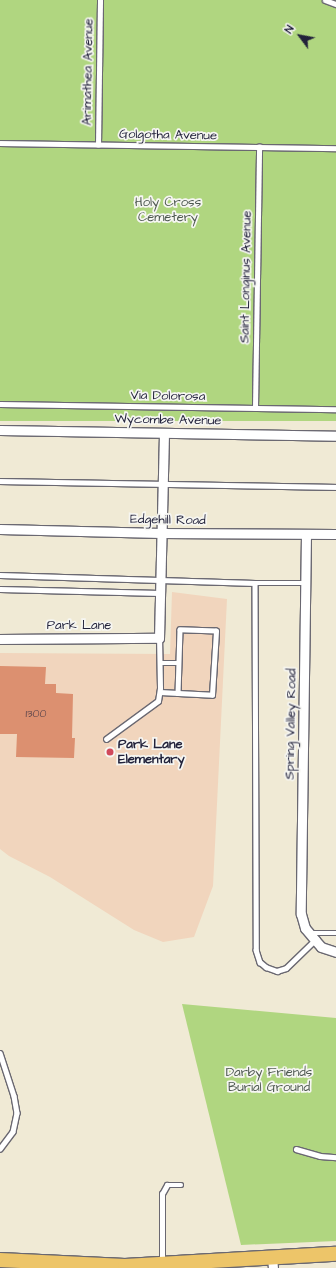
<!DOCTYPE html>
<html>
<head>
<meta charset="utf-8">
<style>
  body { margin:0 }
  #map { position:relative; width:336px; height:1268px; overflow:hidden; background:#f0ead5; font-family:"Architects Daughter",sans-serif }
  div>[style] { position:absolute }
  .built>* { inset:0; background:#f1d5bd }
  .green>* { inset:0; background:#b0d680; transform-origin:0 0 }
  .building>* { inset:0; background:#dc9070 }
  .roads { filter:drop-shadow(1px 0 #6a6871) drop-shadow(-1px 0 #6a6871) drop-shadow(0 1px #6a6871) drop-shadow(0 -1px #6a6871) }
  .service>* { height:4.5px; margin:-2.25px; padding:0 2.25px; transform-origin:2.25px; border-radius:2.25px; background:#fff }
  .minor>* { height:9px; margin:-4.5px; padding:0 4.5px; transform-origin:4.5px; border-radius:4.5px; background:#fff }
  .primary>* { height:14px; margin:-7px; padding:0 7px; transform-origin:7px; border-radius:7px; background:#edc569 }
  .dots>* { width:11px; height:11px; translate:-50% -50%; box-sizing:border-box; border:2px solid #f6f6f2; border-radius:50% }
  span { translate:-50% -50%; white-space:nowrap; text-align:center; line-height:1.15; -webkit-text-stroke:3.5px #f6f6f2; paint-order:stroke }
  .number-label { font-size:11px; color:#503e48 }
  .number-label span { -webkit-text-stroke-width:0 }
  .street-label { font-size:13px; color:#22223b }
  .park-label { font-size:13px; color:#4d5850 }
  .poi-label { font-size:13px; color:#22223b; font-weight:700 }
  .left { translate:0 -50%; text-align:left }
  .north { position:absolute; left:280px; top:16px; width:40px; height:40px; -webkit-text-stroke:3px #f6f6f2; paint-order:stroke; rotate:302deg; font-size:11px; font-weight:700; line-height:16px; text-align:center; color:#22223b }
  .north::after { content:''; display:block; margin:auto; width:14px; height:18px; background:#22223b; clip-path:polygon(50% 0,100% 100%,50% 72%,0 100%) }
</style>
</head>
<body>
<div id="map">
  <div class="built">
    <div style="clip-path:polygon(172px 592px,227px 599px,213px 886px,194px 937px,163px 942px,134px 930px,50px 877px,9px 856px,0 849px,0 653px,170px 654px)"></div>
  </div>
  <div class="green">
    <div style="left:0;top:0;width:336px;height:421px"></div>
    <div style="clip-path:polygon(182px 1004px,336px 1018px,336px 1241px,241px 1245px)"></div>
  </div>
  <div class="building">
    <div style="clip-path:polygon(0 666px,46px 667px,45px 684px,56px 684px,56px 693px,73px 694px,72px 738px,75px 738px,74px 758px,16px 757px,17px 734px,0 734px)"></div>
  </div>
  <div class="roads">
    <div class="service">
      <div style="left:325px;top:0;width:12px;rotate:20deg"></div>
      <div style="left:0;top:143px;width:336px;rotate:0.9deg"></div>
      <div style="left:98px;top:145px;width:145px;rotate:-89.2deg"></div>
      <div style="left:0;top:404px;width:336px;rotate:0.9deg"></div>
      <div style="left:255px;top:408px;width:261px;rotate:-89.1deg"></div>
      <div style="left:0;top:481px;width:336px;rotate:1deg"></div>
      <div style="left:0;top:575px;width:255px;rotate:1.8deg"></div>
      <div style="left:255px;top:583px;width:51px"></div>
      <div style="left:255px;top:583px;width:367px;rotate:89.8deg"></div>
      <div style="left:256px;top:950px;width:13px;rotate:72deg"></div>
      <div style="left:260px;top:962px;width:8px;rotate:40deg"></div>
      <div style="left:266px;top:967px;width:12px;rotate:20deg"></div>
      <div style="left:277px;top:971px;width:9px;rotate:-18deg"></div>
      <div style="left:286px;top:968px;width:40px;rotate:-44deg"></div>
      <div style="left:0;top:589px;width:160px;rotate:1.4deg"></div>
      <div style="left:160px;top:663px;width:19px"></div>
      <div style="left:160px;top:692px;width:18px;rotate:3deg"></div>
      <div style="left:178px;top:693px;width:34px;rotate:3deg"></div>
      <div style="left:212px;top:695px;width:64px;rotate:-86.4deg"></div>
      <div style="left:216px;top:631px;width:36px;rotate:-178deg"></div>
      <div style="left:180px;top:630px;width:63px;rotate:91.8deg"></div>
      <div style="left:106px;top:739px;width:64px;rotate:-36.2deg"></div>
      <div style="left:158px;top:701px;width:13px;rotate:-81deg"></div>
      <div style="left:160px;top:688px;width:50px;rotate:-91.1deg"></div>
      <div style="left:310px;top:933px;width:26px"></div>
      <div style="left:0;top:1053px;width:45px;rotate:72deg"></div>
      <div style="left:14px;top:1096px;width:17px;rotate:80deg"></div>
      <div style="left:17px;top:1113px;width:19px;rotate:102deg"></div>
      <div style="left:13px;top:1132px;width:21px;rotate:127deg"></div>
      <div style="left:296px;top:1149px;width:25px;rotate:16deg"></div>
      <div style="left:320px;top:1156px;width:16px;rotate:4deg"></div>
      <div style="left:162px;top:1262px;width:68px;rotate:-90deg"></div>
      <div style="left:162px;top:1194px;width:10px;rotate:-61deg"></div>
      <div style="left:167px;top:1185px;width:14px"></div>
    </div>
    <div class="minor">
      <div style="left:0;top:430px;width:336px;rotate:1deg"></div>
      <div style="left:0;top:529px;width:161px;rotate:1.4deg"></div>
      <div style="left:161px;top:533px;width:175px;rotate:0.3deg"></div>
      <div style="left:306px;top:534px;width:380px;rotate:90.8deg"></div>
      <div style="left:301px;top:914px;width:15px;rotate:74deg"></div>
      <div style="left:305px;top:928px;width:16px;rotate:50deg"></div>
      <div style="left:315px;top:940px;width:9px;rotate:49deg"></div>
      <div style="left:321px;top:947px;width:16px;rotate:18deg"></div>
      <div style="left:0;top:639px;width:159px;rotate:-0.4deg"></div>
      <div style="left:159px;top:638px;width:205px;rotate:-88.6deg"></div>
      <div style="left:272px;top:1257px;width:11px;rotate:85deg"></div>
    </div>
    <div class="primary">
      <div style="left:0;top:1260px;width:125px;rotate:2.7deg"></div>
      <div style="left:125px;top:1266px;width:211px;rotate:-3.3deg"></div>
    </div>
  </div>
  <div class="dots">
    <div style="left:110px;top:752px;background:#d1495b"></div>
  </div>
  <div class="number-label">
    <span style="left:36px;top:714px">1300</span>
  </div>
  <div class="street-label">
    <span style="left:88px;top:72px;rotate:-89deg">Arimathea Avenue</span>
    <span style="left:168px;top:135px;rotate:1deg">Golgotha Avenue</span>
    <span style="left:246px;top:277px;rotate:-89deg">Saint Longinus Avenue</span>
    <span style="left:168px;top:396px;rotate:1deg">Via Dolorosa</span>
    <span style="left:168px;top:420px;rotate:1deg">Wycombe Avenue</span>
    <span style="left:168px;top:520px;rotate:1deg">Edgehill Road</span>
    <span style="left:79px;top:625px">Park Lane</span>
    <span style="left:291px;top:724px;rotate:-89deg">Spring Valley Road</span>
  </div>
  <div class="park-label">
    <span style="left:168px;top:210px">Holy Cross<br>Cemetery</span>
    <span style="left:269px;top:1080px">Darby Friends<br>Burial Ground</span>
  </div>
  <div class="poi-label">
    <span class="left" style="left:118px;top:752px">Park Lane<br>Elementary</span>
  </div>
  <div class="north">N</div>
</div>
</body>
</html>
